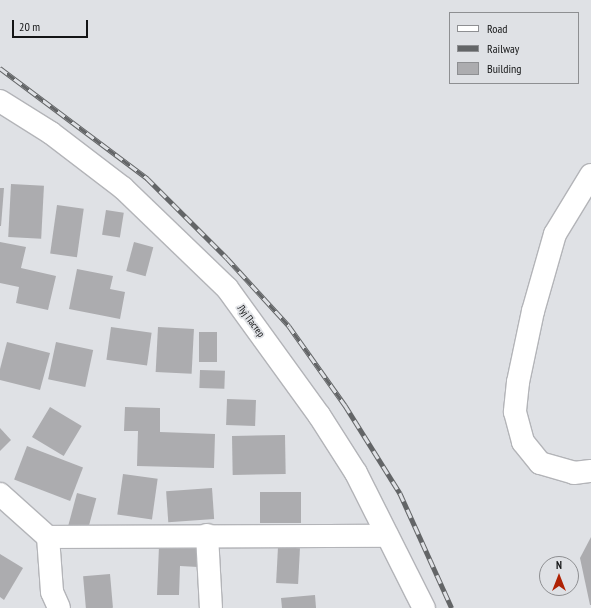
<!DOCTYPE html>
<html>
<head>
<meta charset="utf-8">
<style>
  body { margin:0 }
  #map { position:relative; width:591px; height:608px; overflow:hidden; background:#dfe1e5; font-family:"PT Sans Narrow",sans-serif }
  div>[style] { position:absolute }
  .building>* { inset:0; background:#acacaf; transform-origin:0 0 }
  .roads { filter:drop-shadow(1px 0 #b3b4b8) drop-shadow(-1px 0 #b3b4b8) drop-shadow(0 1px #b3b4b8) drop-shadow(0 -1px #b3b4b8) }
  .minor>* { height:22px; margin:-11px; padding:0 11px; transform-origin:11px; border-radius:11px; background:#fff }
  .rail>* { height:4.5px; margin-top:-2.25px; transform-origin:0; background:repeating-linear-gradient(90deg,#dfe1e5 0 9px,#636567 0 18px); box-sizing:border-box; border-block:1px solid #636567 }
  span { translate:-50% -50%; white-space:nowrap; text-align:center; line-height:1.15; -webkit-text-stroke:3.5px #dfe1e5; paint-order:stroke }
  .street-label { font-size:10px; color:#141516 }
  .legend { position:absolute; left:449px; top:12px; width:130px; height:72px; box-sizing:border-box; background:#dfe1e5; border:1px solid #8e8f92; margin:0; padding:5px 7px; list-style:none; font-size:12px; color:#141516 }
  .legend li { display:flex; align-items:center; gap:8px; height:20px }
  .legend b { width:20px; border:1px solid #8e8f92 }
  .north { position:absolute; left:539px; top:556px; width:40px; height:40px; box-sizing:border-box; background:#dfe1e5; border:1px solid #8e8f92; border-radius:50%; rotate:0deg; font-size:11px; font-weight:700; line-height:16px; text-align:center; color:#141516 }
  .north::after { content:''; display:block; margin:auto; width:14px; height:18px; background:#af2204; clip-path:polygon(50% 0,100% 100%,50% 72%,0 100%) }
  .scale { position:absolute; left:12px; top:20px; width:76px; height:18px; box-sizing:border-box; border:2px solid #141516; border-top:0; padding-left:5px; font-size:12px; line-height:14px; white-space:nowrap; color:#141516; -webkit-text-stroke:3px #dfe1e5; paint-order:stroke }
</style>
</head>
<body>
<div id="map">
  <div class="building">
    <div style="left:11px;top:184px;width:33px;height:53px;rotate:3deg"></div>
    <div style="clip-path:polygon(0 188px,4px 188px,1px 226px,0 226px)"></div>
    <div style="left:57px;top:205px;width:27px;height:49px;rotate:8deg"></div>
    <div style="left:106px;top:210px;width:18px;height:25px;rotate:9deg"></div>
    <div style="clip-path:polygon(0 242px,26px 247px,21px 268px,56px 276px,48px 310px,16px 303px,19px 287px,0 283px)"></div>
    <div style="left:134px;top:242px;width:20px;height:30px;rotate:15deg"></div>
    <div style="clip-path:polygon(77px 269px,113px 276px,110px 289px,125px 292px,120px 319px,69px 309px)"></div>
    <div style="left:111px;top:327px;width:41px;height:33px;rotate:8deg"></div>
    <div style="left:158px;top:327px;width:36px;height:45px;rotate:3deg"></div>
    <div style="left:199px;top:332px;width:18px;height:30px"></div>
    <div style="clip-path:polygon(7px 342px,50px 353px,40px 390px,0 380px,0 369px)"></div>
    <div style="left:56px;top:342px;width:38px;height:38px;rotate:12deg"></div>
    <div style="left:200px;top:370px;width:25px;height:18px;rotate:2deg"></div>
    <div style="left:227px;top:399px;width:29px;height:26px;rotate:2deg"></div>
    <div style="left:50px;top:407px;width:37px;height:35px;rotate:31deg"></div>
    <div style="clip-path:polygon(125px 407px,160px 408px,160px 432px,215px 434px,214px 468px,137px 466px,138px 431px,124px 431px)"></div>
    <div style="clip-path:polygon(0 428px,11px 440px,0 451px)"></div>
    <div style="left:285px;top:435px;width:39px;height:53px;rotate:89deg"></div>
    <div style="left:27px;top:446px;width:60px;height:36px;rotate:21deg"></div>
    <div style="left:123px;top:474px;width:35px;height:41px;rotate:8deg"></div>
    <div style="left:212px;top:488px;width:31px;height:46px;rotate:86deg"></div>
    <div style="left:260px;top:492px;width:41px;height:31px"></div>
    <div style="left:77px;top:493px;width:20px;height:35px;rotate:15deg"></div>
    <div style="clip-path:polygon(591px 537px,591px 605px,590px 605px,580px 558px)"></div>
    <div style="clip-path:polygon(159px 546px,198px 547px,198px 567px,180px 566px,179px 595px,157px 595px)"></div>
    <div style="left:278px;top:547px;width:22px;height:36px;rotate:3deg"></div>
    <div style="clip-path:polygon(0 554px,23px 568px,4px 600px,0 597px)"></div>
    <div style="left:110px;top:574px;width:34px;height:27px;rotate:85deg"></div>
    <div style="clip-path:polygon(315px 595px,316px 608px,282px 608px,281px 598px)"></div>
  </div>
  <div class="roads">
    <div class="minor">
      <div style="left:0;top:101px;width:60px;rotate:32.1deg"></div>
      <div style="left:51px;top:133px;width:91px;rotate:37.4deg"></div>
      <div style="left:123px;top:188px;width:144px;rotate:43.9deg"></div>
      <div style="left:227px;top:288px;width:157px;rotate:54.1deg"></div>
      <div style="left:319px;top:415px;width:69px;rotate:57.5deg"></div>
      <div style="left:356px;top:473px;width:151px;rotate:63.3deg"></div>
      <div style="left:591px;top:175px;width:69px;rotate:121.4deg"></div>
      <div style="left:555px;top:234px;width:80px;rotate:105.9deg"></div>
      <div style="left:533px;top:311px;width:73px;rotate:101.9deg"></div>
      <div style="left:518px;top:382px;width:30px;rotate:96deg"></div>
      <div style="left:515px;top:412px;width:31px;rotate:75deg"></div>
      <div style="left:523px;top:442px;width:27px;rotate:51deg"></div>
      <div style="left:540px;top:463px;width:35px;rotate:16deg"></div>
      <div style="left:574px;top:473px;width:17px;rotate:-7deg"></div>
      <div style="left:0;top:494px;width:64px;rotate:41.9deg"></div>
      <div style="left:207px;top:535px;width:73px;rotate:86.9deg"></div>
      <div style="left:48px;top:537px;width:339px;rotate:-0.2deg"></div>
      <div style="left:48px;top:537px;width:55px;rotate:85.8deg"></div>
      <div style="left:52px;top:592px;width:17px;rotate:66deg"></div>
    </div>
  </div>
  <div class="rail">
    <div style="left:0;top:68px;width:184px;rotate:36.8deg"></div>
    <div style="left:147px;top:178px;width:113px;rotate:45deg"></div>
    <div style="left:227px;top:258px;width:92px;rotate:47.6deg"></div>
    <div style="left:289px;top:326px;width:97px;rotate:54.7deg"></div>
    <div style="left:345px;top:405px;width:104px;rotate:58deg"></div>
    <div style="left:400px;top:493px;width:126px;rotate:65.7deg"></div>
  </div>
  <div class="street-label">
    <span style="left:251px;top:321px;rotate:53deg">Луј Пастер</span>
  </div>
  <ul class="legend">
  <li><b style="height:5px;background:#fff"></b>Road</li>
  <li><b style="height:5px;background:#636567"></b>Railway</li>
  <li><b style="height:11px;background:#acacaf"></b>Building</li>
  </ul>
  <div class="north">N</div>
  <div class="scale">20 m</div>
</div>
</body>
</html>
